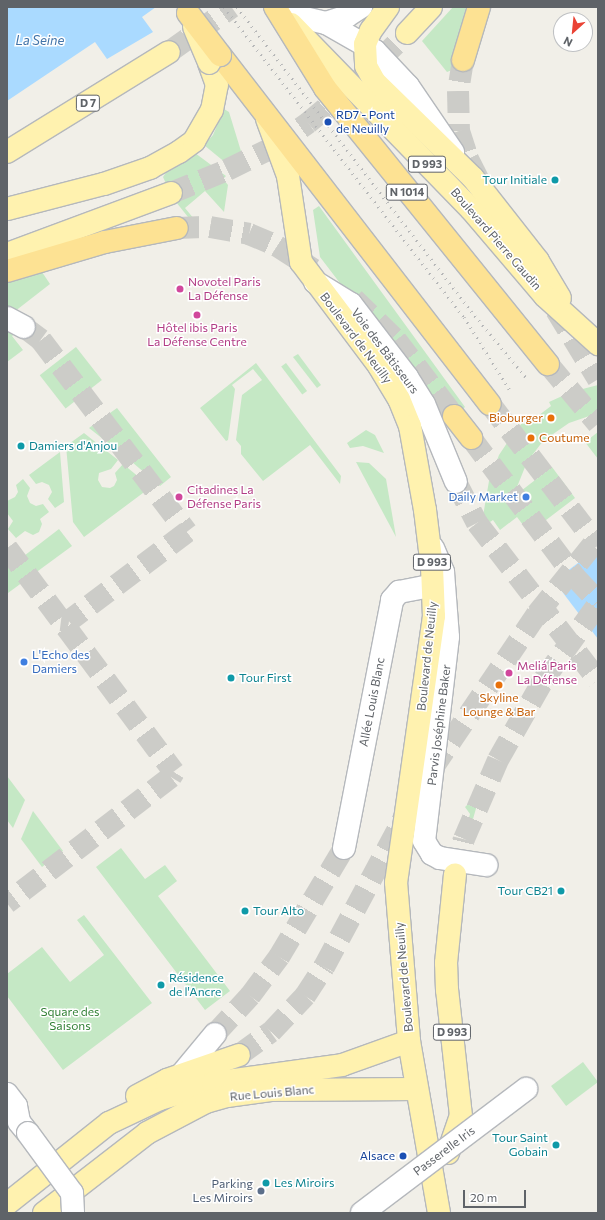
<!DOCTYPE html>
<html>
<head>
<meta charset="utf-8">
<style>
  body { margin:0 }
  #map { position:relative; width:605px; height:1220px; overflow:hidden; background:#f1efe8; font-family:Commissioner,sans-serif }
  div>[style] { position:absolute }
  .green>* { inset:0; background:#c5e8c5; transform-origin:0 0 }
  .water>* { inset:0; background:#aadaff }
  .minor-tunnel>* { height:22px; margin-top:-11px; transform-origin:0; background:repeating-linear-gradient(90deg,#ccccc8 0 22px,transparent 0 33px) }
  .major-tunnel>* { height:22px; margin-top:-11px; transform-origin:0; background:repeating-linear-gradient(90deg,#ccccc8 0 22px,transparent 0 33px) }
  .highway-tunnel>* { height:22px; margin-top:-11px; transform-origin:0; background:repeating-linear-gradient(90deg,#ccccc8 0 22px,transparent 0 33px) }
  .roads { filter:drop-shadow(1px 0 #b5b8bc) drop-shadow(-1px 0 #b5b8bc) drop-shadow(0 1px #b5b8bc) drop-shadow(0 -1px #b5b8bc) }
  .minor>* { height:22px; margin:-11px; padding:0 11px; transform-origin:11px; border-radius:11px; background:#fff }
  .major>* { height:22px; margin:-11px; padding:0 11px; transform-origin:11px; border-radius:11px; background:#fff2af }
  .highway>* { height:22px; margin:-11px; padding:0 11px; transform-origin:11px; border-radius:11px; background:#fde293 }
  .rail>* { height:3px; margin-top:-1.5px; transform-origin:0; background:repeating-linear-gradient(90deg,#b6b7b8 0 1px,transparent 0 6px) }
  .bridges { filter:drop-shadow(1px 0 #b5b8bc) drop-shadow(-1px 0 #b5b8bc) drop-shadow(0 1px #b5b8bc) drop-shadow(0 -1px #b5b8bc) }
  .minor-bridge>* { height:22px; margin:-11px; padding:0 11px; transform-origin:11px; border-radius:11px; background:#fff }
  .major-bridge>* { height:22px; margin:-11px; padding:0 11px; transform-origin:11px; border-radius:11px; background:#fff2af }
  .highway-bridge>* { height:22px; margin:-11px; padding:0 11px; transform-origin:11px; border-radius:11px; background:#fde293 }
  .dots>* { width:11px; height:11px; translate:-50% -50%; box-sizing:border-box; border:2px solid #fff; border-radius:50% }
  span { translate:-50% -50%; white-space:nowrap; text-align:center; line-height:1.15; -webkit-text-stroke:3px #fff; paint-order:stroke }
  .shield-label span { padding:1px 3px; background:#fff; border:1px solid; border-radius:3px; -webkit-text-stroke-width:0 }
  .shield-label { font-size:11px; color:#5f6368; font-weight:700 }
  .transit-label { font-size:12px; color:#164399 }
  .left { translate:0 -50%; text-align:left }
  .right { translate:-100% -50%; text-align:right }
  .culture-label { font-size:12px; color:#0d838f }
  .street-label { font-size:12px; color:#5f6368 }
  .hotel-label { font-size:12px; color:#b23c85 }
  .food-label { font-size:12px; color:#c56008 }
  .shop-label { font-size:12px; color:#366cbe }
  .park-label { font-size:12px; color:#348238 }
  .service-label { font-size:12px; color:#4e5e75 }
  .water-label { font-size:13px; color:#4174aa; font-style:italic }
  .frame { position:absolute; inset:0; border:8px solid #5f6368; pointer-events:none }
  .north { position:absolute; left:553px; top:12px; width:40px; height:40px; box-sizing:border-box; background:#fff; border:1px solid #bfc1c3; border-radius:50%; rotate:207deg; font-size:11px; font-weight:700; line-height:16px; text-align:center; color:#5f6368 }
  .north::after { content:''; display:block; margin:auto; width:14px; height:18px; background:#ea4335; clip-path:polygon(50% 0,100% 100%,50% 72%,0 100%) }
  .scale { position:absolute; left:463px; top:1190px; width:63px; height:18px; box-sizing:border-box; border:2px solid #5f6368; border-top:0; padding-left:5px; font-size:12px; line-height:14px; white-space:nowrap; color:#5f6368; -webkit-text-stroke:3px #fff; paint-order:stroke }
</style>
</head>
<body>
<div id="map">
  <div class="green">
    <div style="clip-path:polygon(453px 7px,466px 7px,452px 70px,447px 72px,422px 41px)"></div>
    <div style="clip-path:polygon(224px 109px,229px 112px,244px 161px,243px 169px,238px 173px,204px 145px,213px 135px)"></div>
    <div style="clip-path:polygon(195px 153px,226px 176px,223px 179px,228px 185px,224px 212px,205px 191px,185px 208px,199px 225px,196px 227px,172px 197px,163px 177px,167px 171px)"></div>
    <div style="clip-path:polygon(319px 206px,465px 407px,443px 426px,427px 397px,320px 257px,313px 210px)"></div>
    <div style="clip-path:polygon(42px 272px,50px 284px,14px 312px,7px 312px,7px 283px)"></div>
    <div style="clip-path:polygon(7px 324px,18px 331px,12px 336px,23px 350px,7px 362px)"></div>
    <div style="left:76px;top:347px;width:42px;height:46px;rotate:52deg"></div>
    <div style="clip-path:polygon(298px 354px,321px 385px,317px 388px,293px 357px)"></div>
    <div style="clip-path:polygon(256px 363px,341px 476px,340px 484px,310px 445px,263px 481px,241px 454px,241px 446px,236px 440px,242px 395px,262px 380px,253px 369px,232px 385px,235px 389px,228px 440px,226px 441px,200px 408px)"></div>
    <div style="left:286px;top:363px;width:35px;height:6px;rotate:53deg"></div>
    <div style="clip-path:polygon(598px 385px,598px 413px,569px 423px,543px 441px,527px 462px,515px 492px,517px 494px,552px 467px,575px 498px,529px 533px,517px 517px,500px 530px,493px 520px,490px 522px,483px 516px,489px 481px,499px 455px,515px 431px,523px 422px,526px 425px,551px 406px,549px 402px,571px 392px)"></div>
    <div style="clip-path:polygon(117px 408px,171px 477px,160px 486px,132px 462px,134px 454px,131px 448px,123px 446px,117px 450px,89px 428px)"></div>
    <div style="clip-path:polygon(366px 430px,375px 435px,384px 453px,363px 446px,350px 448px,347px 443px)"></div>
    <div style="clip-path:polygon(598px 432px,598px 459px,585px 442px)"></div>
    <div style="clip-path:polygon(84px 433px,118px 460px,111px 469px,99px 473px,98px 480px,102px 487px,110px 488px,114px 486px,117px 480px,115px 473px,123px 464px,151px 487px,84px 537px,73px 522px,66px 446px)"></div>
    <div style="clip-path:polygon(60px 452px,64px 502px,55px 508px,48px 499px,52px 492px,49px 485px,42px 482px,36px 484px,29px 475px)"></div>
    <div style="clip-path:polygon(356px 462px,369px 463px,386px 479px,396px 537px)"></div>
    <div style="clip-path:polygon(23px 479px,30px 488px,27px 496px,30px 503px,36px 506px,43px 504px,49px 512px,40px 519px,42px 524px,39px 532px,33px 535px,25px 531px,16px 538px,8px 529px,13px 521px,7px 513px,7px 501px,15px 497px,18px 492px,16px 485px)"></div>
    <div style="clip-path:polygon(59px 529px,72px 546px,8px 593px,7px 569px)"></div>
    <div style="clip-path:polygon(7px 776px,25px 800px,13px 828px,7px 820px)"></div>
    <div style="clip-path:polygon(475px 797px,479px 798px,469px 833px,466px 829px,470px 814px,465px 807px)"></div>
    <div style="clip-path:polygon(33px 811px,63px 851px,42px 867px,21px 839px)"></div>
    <div style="clip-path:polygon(121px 848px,145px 879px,165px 865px,177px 881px,158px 896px,230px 991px,205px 1010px,96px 867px)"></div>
    <div style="clip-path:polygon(84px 915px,152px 1003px,63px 1070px,7px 996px,7px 974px,42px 947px,70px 982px,104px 955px,77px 920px)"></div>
    <div style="left:583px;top:1062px;width:25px;height:40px;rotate:53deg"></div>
  </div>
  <div class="water">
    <div style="clip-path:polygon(7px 7px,156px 7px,142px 17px,153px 32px,107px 59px,95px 42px,7px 101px)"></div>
    <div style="clip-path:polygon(598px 548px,598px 639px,554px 581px)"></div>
  </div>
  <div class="minor-tunnel">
    <div style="left:24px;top:327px;width:21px;rotate:37deg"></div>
    <div style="left:41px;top:340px;width:241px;rotate:52.8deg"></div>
    <div style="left:187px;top:532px;width:148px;rotate:143deg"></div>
    <div style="left:69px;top:621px;width:8px;rotate:-173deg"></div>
    <div style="left:456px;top:482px;width:46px;rotate:62.9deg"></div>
    <div style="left:477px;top:523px;width:198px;rotate:52.4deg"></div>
    <div style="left:7px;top:548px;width:279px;rotate:53.3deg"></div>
    <div style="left:174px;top:772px;width:6px;rotate:121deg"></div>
    <div style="left:171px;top:777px;width:207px;rotate:142.5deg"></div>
    <div style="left:215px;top:1034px;width:52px;rotate:-47.4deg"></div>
    <div style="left:250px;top:996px;width:49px;rotate:-53.4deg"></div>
    <div style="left:279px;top:957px;width:127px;rotate:-59.2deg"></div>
  </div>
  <div class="major-tunnel">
    <div style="left:169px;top:52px;width:77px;rotate:-35.5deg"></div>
    <div style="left:171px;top:193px;width:61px;rotate:-22.3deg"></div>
    <div style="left:227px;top:170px;width:52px;rotate:-26.1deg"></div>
    <div style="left:274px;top:147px;width:42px;rotate:-35.2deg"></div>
    <div style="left:308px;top:123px;width:62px;rotate:-39.8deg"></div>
    <div style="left:356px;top:83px;width:71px;rotate:-44.4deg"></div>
    <div style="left:432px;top:769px;width:187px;rotate:-55.9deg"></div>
    <div style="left:537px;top:614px;width:97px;rotate:-51.2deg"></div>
    <div style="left:455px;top:874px;width:36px;rotate:-76deg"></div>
    <div style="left:464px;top:839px;width:86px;rotate:-66.7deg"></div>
    <div style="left:498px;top:760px;width:93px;rotate:-60.4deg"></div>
    <div style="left:544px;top:679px;width:92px;rotate:-54.2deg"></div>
    <div style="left:239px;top:1055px;width:39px;rotate:-36deg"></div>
    <div style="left:271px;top:1032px;width:50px;rotate:-46.6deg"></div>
    <div style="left:305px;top:996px;width:35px;rotate:-57deg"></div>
    <div style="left:324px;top:967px;width:171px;rotate:-61.8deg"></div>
  </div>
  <div class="highway-tunnel">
    <div style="left:463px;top:60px;width:31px;rotate:99deg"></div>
    <div style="left:458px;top:91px;width:40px;rotate:88.6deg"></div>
    <div style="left:459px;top:131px;width:29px;rotate:72deg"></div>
    <div style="left:468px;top:159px;width:28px;rotate:63deg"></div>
    <div style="left:177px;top:228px;width:33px;rotate:-2deg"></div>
    <div style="left:210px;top:227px;width:40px;rotate:10deg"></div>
    <div style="left:249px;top:234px;width:30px;rotate:23deg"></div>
    <div style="left:277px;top:246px;width:43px;rotate:32.6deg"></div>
    <div style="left:354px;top:299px;width:59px;rotate:44.3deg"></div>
    <div style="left:396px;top:340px;width:96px;rotate:52.7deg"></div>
    <div style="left:556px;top:310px;width:81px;rotate:58.7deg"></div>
    <div style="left:548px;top:364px;width:78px;rotate:50.2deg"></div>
    <div style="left:490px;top:404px;width:178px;rotate:52.7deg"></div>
    <div style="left:471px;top:438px;width:174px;rotate:53.2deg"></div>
    <div style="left:575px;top:577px;width:34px;rotate:47deg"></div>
  </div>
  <div class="roads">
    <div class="minor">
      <div style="left:279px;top:12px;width:48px;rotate:13.2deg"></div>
      <div style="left:326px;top:23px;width:56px;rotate:29.7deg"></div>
      <div style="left:375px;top:51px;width:48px;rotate:46.7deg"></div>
      <div style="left:408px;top:86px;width:80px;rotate:55.7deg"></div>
      <div style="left:326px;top:23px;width:22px;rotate:-18deg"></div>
      <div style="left:347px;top:16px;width:17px;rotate:-33deg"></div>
      <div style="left:315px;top:282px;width:42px;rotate:31.4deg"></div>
      <div style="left:351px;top:304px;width:92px;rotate:52.5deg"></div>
      <div style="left:407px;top:377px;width:32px;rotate:58deg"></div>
      <div style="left:424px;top:404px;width:84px;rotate:67.7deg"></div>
      <div style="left:7px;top:318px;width:19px;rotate:28deg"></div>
      <div style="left:433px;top:548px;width:26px;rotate:67deg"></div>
      <div style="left:443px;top:572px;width:65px;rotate:85.6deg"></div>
      <div style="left:448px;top:637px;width:205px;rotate:96.7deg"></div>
      <div style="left:424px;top:841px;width:15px;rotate:58deg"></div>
      <div style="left:432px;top:854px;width:9px;rotate:27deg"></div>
      <div style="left:440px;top:858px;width:47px;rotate:8.7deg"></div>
      <div style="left:344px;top:848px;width:253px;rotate:-79deg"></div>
      <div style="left:392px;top:600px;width:11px;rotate:-49deg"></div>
      <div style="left:399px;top:592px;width:36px;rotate:-11deg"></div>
      <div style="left:181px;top:1075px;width:53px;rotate:-50.3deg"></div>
      <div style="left:7px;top:1094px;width:15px;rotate:53deg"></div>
      <div style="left:16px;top:1106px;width:16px;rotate:79deg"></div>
      <div style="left:19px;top:1122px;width:14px;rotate:51deg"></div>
    </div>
    <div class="major">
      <div style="left:388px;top:7px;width:29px;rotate:126deg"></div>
      <div style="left:371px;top:30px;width:15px;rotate:113deg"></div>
      <div style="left:365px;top:44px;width:22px;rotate:87deg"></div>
      <div style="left:366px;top:66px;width:18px;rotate:61deg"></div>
      <div style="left:375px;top:82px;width:137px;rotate:44.4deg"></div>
      <div style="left:473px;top:178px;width:105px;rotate:51.9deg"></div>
      <div style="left:538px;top:261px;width:43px;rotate:59.3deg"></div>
      <div style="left:291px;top:24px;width:258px;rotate:45.8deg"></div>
      <div style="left:471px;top:209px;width:114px;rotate:49.6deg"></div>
      <div style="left:545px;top:296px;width:72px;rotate:42.2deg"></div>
      <div style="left:407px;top:33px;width:35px;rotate:-47deg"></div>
      <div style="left:267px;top:119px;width:61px;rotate:69.8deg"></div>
      <div style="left:288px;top:176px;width:87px;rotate:81.4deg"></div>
      <div style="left:301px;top:262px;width:130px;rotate:53.1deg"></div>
      <div style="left:379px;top:366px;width:39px;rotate:59deg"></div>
      <div style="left:399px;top:399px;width:29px;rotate:68deg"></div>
      <div style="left:410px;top:426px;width:85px;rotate:79.9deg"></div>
      <div style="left:425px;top:510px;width:57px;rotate:83deg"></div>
      <div style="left:432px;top:567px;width:49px;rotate:87.7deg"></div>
      <div style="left:434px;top:616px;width:269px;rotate:98.1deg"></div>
      <div style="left:396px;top:882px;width:160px;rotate:85.3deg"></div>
      <div style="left:409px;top:1041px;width:175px;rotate:80.1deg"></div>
      <div style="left:7px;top:152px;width:190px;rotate:-31.7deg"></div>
      <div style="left:7px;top:209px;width:100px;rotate:-14.5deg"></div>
      <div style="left:104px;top:184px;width:49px;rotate:-19.2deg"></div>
      <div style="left:150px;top:168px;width:33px;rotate:-29deg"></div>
      <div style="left:179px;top:152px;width:19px;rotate:-36deg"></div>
      <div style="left:194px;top:141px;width:36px;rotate:-60deg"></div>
      <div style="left:212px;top:110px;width:25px;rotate:-79deg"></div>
      <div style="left:217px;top:85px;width:23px;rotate:-110deg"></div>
      <div style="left:7px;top:254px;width:175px;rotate:-20.4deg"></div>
      <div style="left:137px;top:1096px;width:34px;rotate:-28deg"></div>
      <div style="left:167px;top:1080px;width:76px;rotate:-19.1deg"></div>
      <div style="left:448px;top:1153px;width:39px;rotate:-71deg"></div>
      <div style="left:461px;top:1116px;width:127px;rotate:-96.3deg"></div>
      <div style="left:447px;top:990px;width:27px;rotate:-92deg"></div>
      <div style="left:446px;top:963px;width:89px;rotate:-84.2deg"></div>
      <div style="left:7px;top:1204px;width:130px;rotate:-38.5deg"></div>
      <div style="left:109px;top:1123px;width:56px;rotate:-25.2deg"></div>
      <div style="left:160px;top:1099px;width:55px;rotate:-16.8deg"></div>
      <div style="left:213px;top:1083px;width:130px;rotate:-7.9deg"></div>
      <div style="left:342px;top:1065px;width:71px;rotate:-19.7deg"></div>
      <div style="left:44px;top:1213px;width:130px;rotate:-37.8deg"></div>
      <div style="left:147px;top:1133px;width:67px;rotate:-27.7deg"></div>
      <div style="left:206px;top:1102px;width:22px;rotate:-16deg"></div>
      <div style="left:227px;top:1096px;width:44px;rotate:-7.8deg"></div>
      <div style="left:271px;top:1090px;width:145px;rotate:-0.4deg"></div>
    </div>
    <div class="highway">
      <div style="left:275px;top:7px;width:95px;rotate:58.3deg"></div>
      <div style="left:325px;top:88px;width:355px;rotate:51.1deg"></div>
      <div style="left:220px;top:55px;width:441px;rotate:52.3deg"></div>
      <div style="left:463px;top:60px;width:55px;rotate:-73.2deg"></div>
      <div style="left:7px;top:271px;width:102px;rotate:-16.5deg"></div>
      <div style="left:105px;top:242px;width:73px;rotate:-11deg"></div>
      <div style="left:454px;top:416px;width:28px;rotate:52deg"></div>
    </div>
  </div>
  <div class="rail">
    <div style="left:224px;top:7px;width:392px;rotate:52.3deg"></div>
    <div style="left:464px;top:317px;width:89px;rotate:57.9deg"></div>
    <div style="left:237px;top:7px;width:384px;rotate:52.4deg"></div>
    <div style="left:471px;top:311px;width:89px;rotate:50.4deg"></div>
  </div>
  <div class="bridges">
    <div class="minor-bridge">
      <div style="left:28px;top:1133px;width:74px;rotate:53.7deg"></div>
      <div style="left:72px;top:1193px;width:20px;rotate:87deg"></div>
      <div style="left:362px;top:1213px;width:206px;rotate:-37.1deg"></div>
    </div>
    <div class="major-bridge">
      <div style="left:194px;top:27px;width:39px;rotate:67deg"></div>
    </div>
    <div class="highway-bridge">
      <div style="left:188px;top:13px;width:53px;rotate:52.7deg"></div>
    </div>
  </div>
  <div class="dots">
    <div style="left:328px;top:122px;background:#1a4fb4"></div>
    <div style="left:555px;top:180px;background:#0f9aa8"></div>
    <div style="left:180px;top:289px;background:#d1479c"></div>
    <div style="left:197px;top:315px;background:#d1479c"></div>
    <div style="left:551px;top:418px;background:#e8710a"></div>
    <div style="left:531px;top:438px;background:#e8710a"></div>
    <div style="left:21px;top:446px;background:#0f9aa8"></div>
    <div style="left:179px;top:497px;background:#d1479c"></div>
    <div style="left:526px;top:497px;background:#3f7fe0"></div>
    <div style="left:24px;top:662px;background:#3f7fe0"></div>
    <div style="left:509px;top:673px;background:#d1479c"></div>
    <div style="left:231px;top:678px;background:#0f9aa8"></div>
    <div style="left:499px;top:685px;background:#e8710a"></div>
    <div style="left:561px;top:891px;background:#0f9aa8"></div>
    <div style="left:245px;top:911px;background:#0f9aa8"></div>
    <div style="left:161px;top:985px;background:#0f9aa8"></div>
    <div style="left:556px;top:1145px;background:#0f9aa8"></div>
    <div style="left:403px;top:1156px;background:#1a4fb4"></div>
    <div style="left:266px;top:1183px;background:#0f9aa8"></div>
    <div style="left:261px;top:1191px;background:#5c6f8a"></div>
  </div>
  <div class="shield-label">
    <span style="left:88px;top:103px">D 7</span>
    <span style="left:427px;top:164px">D 993</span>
    <span style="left:407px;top:192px">N 1014</span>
    <span style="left:432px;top:562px">D 993</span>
    <span style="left:452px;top:1032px">D 993</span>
  </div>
  <div class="transit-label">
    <span class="left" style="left:336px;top:122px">RD7 - Pont<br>de Neuilly</span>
    <span class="right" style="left:395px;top:1156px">Alsace</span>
  </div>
  <div class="culture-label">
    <span class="right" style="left:547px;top:180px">Tour Initiale</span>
    <span class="left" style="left:29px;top:446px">Damiers d'Anjou</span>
    <span class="left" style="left:239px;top:678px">Tour First</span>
    <span class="right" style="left:553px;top:891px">Tour CB21</span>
    <span class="left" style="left:253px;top:911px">Tour Alto</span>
    <span class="left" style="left:169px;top:985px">Résidence<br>de l'Ancre</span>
    <span class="right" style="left:548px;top:1145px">Tour Saint<br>Gobain</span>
    <span class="left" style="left:274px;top:1183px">Les Miroirs</span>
  </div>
  <div class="street-label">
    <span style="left:496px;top:239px;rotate:49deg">Boulevard Pierre Gaudin</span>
    <span style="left:356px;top:338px;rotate:53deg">Boulevard de Neuilly</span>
    <span style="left:385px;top:351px;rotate:53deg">Voie des Bâtisseurs</span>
    <span style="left:427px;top:656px;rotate:-84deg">Boulevard de Neuilly</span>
    <span style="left:372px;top:702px;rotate:-79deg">Allée Louis Blanc</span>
    <span style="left:439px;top:725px;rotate:-83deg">Parvis Joséphine Baker</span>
    <span style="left:404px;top:977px;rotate:-95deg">Boulevard de Neuilly</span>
    <span style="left:272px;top:1093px;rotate:-5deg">Rue Louis Blanc</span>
    <span style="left:444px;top:1151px;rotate:-37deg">Passerelle Iris</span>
  </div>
  <div class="hotel-label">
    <span class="left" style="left:188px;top:289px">Novotel Paris<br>La Défense</span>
    <span style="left:197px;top:335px">Hôtel ibis Paris<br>La Défense Centre</span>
    <span class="left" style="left:187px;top:497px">Citadines La<br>Défense Paris</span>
    <span class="left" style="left:517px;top:673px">Meliá Paris<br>La Défense</span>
  </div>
  <div class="food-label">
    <span class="right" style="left:543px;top:418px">Bioburger</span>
    <span class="left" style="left:539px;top:438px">Coutume</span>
    <span style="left:499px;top:705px">Skyline<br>Lounge &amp; Bar</span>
  </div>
  <div class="shop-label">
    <span class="right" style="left:518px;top:497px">Daily Market</span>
    <span class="left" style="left:32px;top:662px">L'Echo des<br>Damiers</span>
  </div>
  <div class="park-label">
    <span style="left:70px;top:1019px">Square des<br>Saisons</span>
  </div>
  <div class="service-label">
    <span class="right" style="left:253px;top:1191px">Parking<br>Les Miroirs</span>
  </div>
  <div class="water-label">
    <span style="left:40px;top:40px">La Seine</span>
  </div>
  <div class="frame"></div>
  <div class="north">N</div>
  <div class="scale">20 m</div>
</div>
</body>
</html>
